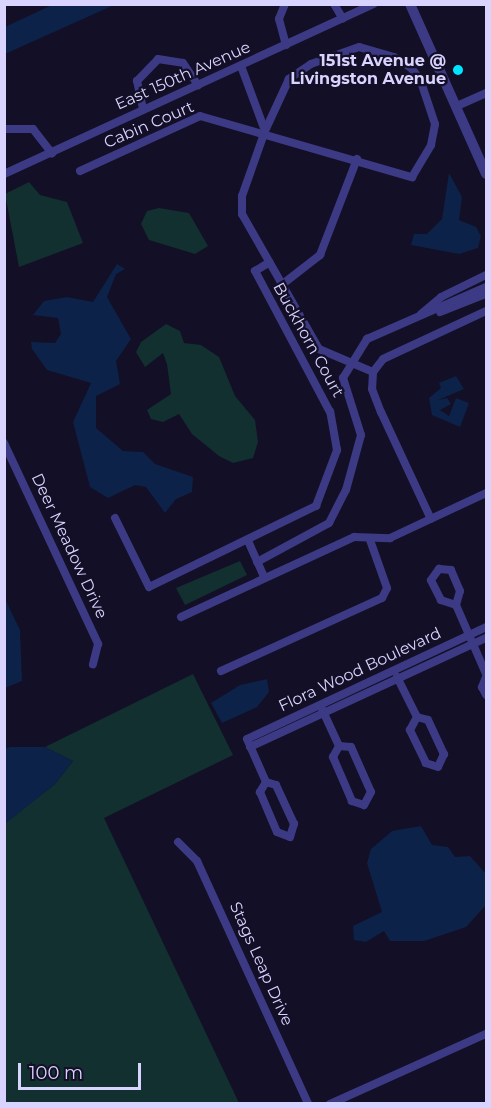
<!DOCTYPE html>
<html>
<head>
<meta charset="utf-8">
<style>
  body { margin:0 }
  #map { position:relative; width:491px; height:1108px; overflow:hidden; background:#130f26; font-family:Montserrat,sans-serif }
  div>[style] { position:absolute }
  .green>* { inset:0; background:#12302f }
  .water>* { inset:0; background:#0c2248 }
  .minor>* { height:8px; margin:-4px; padding:0 4px; transform-origin:4px; border-radius:4px; background:#3d3a85 }
  .tertiary>* { height:10px; margin:-5px; padding:0 5px; transform-origin:5px; border-radius:5px; background:#3d3a85 }
  .dots>* { width:16px; height:16px; translate:-50% -50%; box-sizing:border-box; border:3px solid #130f26; border-radius:50% }
  span { translate:-50% -50%; white-space:nowrap; text-align:center; line-height:1.15; -webkit-text-stroke:4.5px #130f26; paint-order:stroke }
  .poi-label { font-size:16px; color:#d9d4ff; font-weight:700 }
  .right { translate:-100% -50%; text-align:right }
  .street-label { font-size:16px; color:#d9d4ff }
  .frame { position:absolute; inset:0; border:6px solid #d9d4ff; pointer-events:none }
  .scale { position:absolute; left:18px; top:1063px; width:123px; height:27px; box-sizing:border-box; border:3px solid #d9d4ff; border-top:0; padding-left:8px; font-size:18px; line-height:21px; white-space:nowrap; color:#d9d4ff; -webkit-text-stroke:4px #130f26; paint-order:stroke }
</style>
</head>
<body>
<div id="map">
  <div class="green">
    <div style="clip-path:polygon(29px 182px,40px 195px,67px 202px,83px 243px,19px 267px,5px 194px)"></div>
    <div style="clip-path:polygon(159px 208px,189px 213px,208px 246px,195px 254px,149px 240px,141px 224px,147px 211px)"></div>
    <div style="clip-path:polygon(166px 324px,180px 331px,184px 343px,201px 345px,219px 357px,235px 396px,255px 420px,258px 442px,253px 458px,233px 463px,219px 456px,192px 434px,179px 414px,163px 422px,151px 419px,147px 410px,171px 394px,167px 364px,163px 353px,145px 367px,136px 352px,141px 342px)"></div>
    <div style="clip-path:polygon(240px 561px,247px 575px,185px 605px,176px 588px)"></div>
    <div style="clip-path:polygon(193px 674px,233px 755px,104px 818px,239px 1103px,5px 1103px,4px 824px,55px 784px,73px 761px,45px 747px)"></div>
  </div>
  <div class="water">
    <div style="clip-path:polygon(54px 4px,114px 5px,5px 54px,5px 27px)"></div>
    <div style="clip-path:polygon(449px 173px,462px 197px,459px 220px,476px 227px,481px 236px,478px 248px,459px 254px,411px 245px,414px 234px,427px 234px,442px 219px)"></div>
    <div style="clip-path:polygon(117px 264px,125px 269px,116px 274px,107px 297px,131px 339px,116px 361px,120px 384px,96px 396px,96px 428px,123px 451px,143px 452px,155px 464px,193px 477px,192px 492px,176px 499px,165px 513px,146px 487px,135px 485px,108px 498px,90px 487px,73px 422px,91px 383px,47px 370px,32px 349px,31px 342px,55px 343px,61px 334px,58px 318px,33px 315px,44px 301px,67px 297px,93px 302px)"></div>
    <div style="clip-path:polygon(456px 376px,464px 389px,438px 400px,447px 398px,451px 404px,440px 410px,449px 416px,456px 398px,469px 403px,460px 427px,432px 415px,429px 398px,441px 388px,439px 383px)"></div>
    <div style="clip-path:polygon(4px 597px,20px 630px,22px 681px,5px 688px)"></div>
    <div style="clip-path:polygon(267px 679px,269px 692px,257px 707px,222px 723px,211px 703px,240px 685px)"></div>
    <div style="clip-path:polygon(10px 747px,45px 747px,73px 761px,55px 784px,5px 824px,5px 749px)"></div>
    <div style="clip-path:polygon(421px 826px,432px 845px,448px 847px,455px 857px,470px 856px,486px 874px,486px 905px,466px 927px,424px 941px,390px 941px,384px 931px,366px 942px,354px 940px,353px 926px,382px 912px,367px 863px,371px 849px,392px 831px)"></div>
  </div>
  <div class="minor">
    <div style="left:285px;top:4px;width:16px;rotate:112deg"></div>
    <div style="left:279px;top:19px;width:27px;rotate:75deg"></div>
    <div style="left:334px;top:4px;width:17px;rotate:59deg"></div>
    <div style="left:241px;top:66px;width:69px;rotate:69.7deg"></div>
    <div style="left:265px;top:131px;width:69px;rotate:109.5deg"></div>
    <div style="left:242px;top:196px;width:18px;rotate:90deg"></div>
    <div style="left:242px;top:214px;width:155px;rotate:60.3deg"></div>
    <div style="left:319px;top:349px;width:59px;rotate:23.1deg"></div>
    <div style="left:373px;top:372px;width:16px;rotate:-52deg"></div>
    <div style="left:383px;top:359px;width:114px;rotate:-25deg"></div>
    <div style="left:457px;top:106px;width:32px;rotate:-24deg"></div>
    <div style="left:143px;top:109px;width:29px;rotate:-102deg"></div>
    <div style="left:137px;top:81px;width:30px;rotate:-46deg"></div>
    <div style="left:158px;top:59px;width:25px;rotate:9deg"></div>
    <div style="left:183px;top:63px;width:27px;rotate:56deg"></div>
    <div style="left:4px;top:129px;width:29px"></div>
    <div style="left:33px;top:129px;width:31px;rotate:52deg"></div>
    <div style="left:80px;top:171px;width:132px;rotate:-24.6deg"></div>
    <div style="left:200px;top:116px;width:221px;rotate:16.1deg"></div>
    <div style="left:412px;top:177px;width:37px;rotate:-59deg"></div>
    <div style="left:431px;top:145px;width:21px;rotate:-79deg"></div>
    <div style="left:435px;top:124px;width:47px;rotate:-108.4deg"></div>
    <div style="left:420px;top:79px;width:14px;rotate:-129deg"></div>
    <div style="left:411px;top:68px;width:20px;rotate:-147deg"></div>
    <div style="left:394px;top:57px;width:36px;rotate:-164deg"></div>
    <div style="left:359px;top:47px;width:51px;rotate:160.5deg"></div>
    <div style="left:311px;top:64px;width:27px;rotate:146deg"></div>
    <div style="left:289px;top:79px;width:57px;rotate:114.8deg"></div>
    <div style="left:4px;top:174px;width:407px;rotate:-24.7deg"></div>
    <div style="left:284px;top:283px;width:46px;rotate:-37.9deg"></div>
    <div style="left:320px;top:255px;width:103px;rotate:-68.9deg"></div>
    <div style="left:440px;top:312px;width:49px;rotate:-21.4deg"></div>
    <div style="left:421px;top:314px;width:26px;rotate:-40deg"></div>
    <div style="left:441px;top:297px;width:50px;rotate:-26.1deg"></div>
    <div style="left:373px;top:372px;width:17px;rotate:93deg"></div>
    <div style="left:372px;top:389px;width:25px;rotate:69deg"></div>
    <div style="left:381px;top:412px;width:118px;rotate:65deg"></div>
    <div style="left:4px;top:443px;width:222px;rotate:64.9deg"></div>
    <div style="left:98px;top:644px;width:21px;rotate:104deg"></div>
    <div style="left:115px;top:518px;width:77px;rotate:63.8deg"></div>
    <div style="left:149px;top:587px;width:186px;rotate:-25.9deg"></div>
    <div style="left:316px;top:506px;width:60px;rotate:-69.4deg"></div>
    <div style="left:337px;top:450px;width:39px;rotate:-100deg"></div>
    <div style="left:330px;top:412px;width:160px;rotate:-118deg"></div>
    <div style="left:255px;top:271px;width:17px;rotate:-31deg"></div>
    <div style="left:249px;top:543px;width:37px;rotate:66deg"></div>
    <div style="left:257px;top:562px;width:82px;rotate:-28.4deg"></div>
    <div style="left:329px;top:523px;width:37px;rotate:-63deg"></div>
    <div style="left:346px;top:490px;width:57px;rotate:-74.7deg"></div>
    <div style="left:361px;top:435px;width:60px;rotate:-107.5deg"></div>
    <div style="left:343px;top:378px;width:46px;rotate:-58.4deg"></div>
    <div style="left:367px;top:339px;width:130px;rotate:-23.6deg"></div>
    <div style="left:456px;top:605px;width:16px;rotate:-162deg"></div>
    <div style="left:441px;top:600px;width:22px;rotate:-117deg"></div>
    <div style="left:431px;top:580px;width:14px;rotate:-54deg"></div>
    <div style="left:439px;top:569px;width:12px;rotate:5deg"></div>
    <div style="left:451px;top:570px;width:23px;rotate:67deg"></div>
    <div style="left:460px;top:591px;width:15px;rotate:106deg"></div>
    <div style="left:456px;top:605px;width:75px;rotate:66.5deg"></div>
    <div style="left:181px;top:617px;width:191px;rotate:-24.8deg"></div>
    <div style="left:354px;top:537px;width:36px;rotate:2deg"></div>
    <div style="left:390px;top:538px;width:106px;rotate:-25.1deg"></div>
    <div style="left:221px;top:671px;width:177px;rotate:-24.4deg"></div>
    <div style="left:382px;top:598px;width:11px;rotate:-63deg"></div>
    <div style="left:387px;top:588px;width:51px;rotate:-109.5deg"></div>
    <div style="left:397px;top:677px;width:45px;rotate:63.4deg"></div>
    <div style="left:417px;top:717px;width:11px;rotate:15deg"></div>
    <div style="left:428px;top:720px;width:38px;rotate:65deg"></div>
    <div style="left:444px;top:754px;width:14px;rotate:115deg"></div>
    <div style="left:438px;top:767px;width:13px;rotate:-162deg"></div>
    <div style="left:426px;top:763px;width:37px;rotate:-116deg"></div>
    <div style="left:410px;top:730px;width:15px;rotate:-62deg"></div>
    <div style="left:486px;top:677px;width:11px;rotate:112deg"></div>
    <div style="left:482px;top:687px;width:9px;rotate:63deg"></div>
    <div style="left:322px;top:709px;width:41px;rotate:65.3deg"></div>
    <div style="left:339px;top:746px;width:12px;rotate:5deg"></div>
    <div style="left:351px;top:747px;width:49px;rotate:66deg"></div>
    <div style="left:371px;top:792px;width:15px;rotate:118deg"></div>
    <div style="left:364px;top:805px;width:13px;rotate:-162deg"></div>
    <div style="left:352px;top:801px;width:48px;rotate:-113.4deg"></div>
    <div style="left:333px;top:757px;width:13px;rotate:-61deg"></div>
    <div style="left:250px;top:747px;width:260px;rotate:-24.8deg"></div>
    <div style="left:266px;top:782px;width:12px;rotate:121deg"></div>
    <div style="left:260px;top:792px;width:43px;rotate:67deg"></div>
    <div style="left:277px;top:832px;width:14px;rotate:21deg"></div>
    <div style="left:290px;top:837px;width:14px;rotate:-73deg"></div>
    <div style="left:294px;top:824px;width:43px;rotate:-114.8deg"></div>
    <div style="left:276px;top:785px;width:10px;rotate:-163deg"></div>
    <div style="left:266px;top:782px;width:47px;rotate:-113.8deg"></div>
    <div style="left:247px;top:739px;width:264px;rotate:-25.1deg"></div>
    <div style="left:178px;top:842px;width:27px;rotate:45deg"></div>
    <div style="left:197px;top:861px;width:267px;rotate:65.4deg"></div>
    <div style="left:330px;top:1104px;width:171px;rotate:-24.2deg"></div>
  </div>
  <div class="tertiary">
    <div style="left:410px;top:4px;width:186px;rotate:65.9deg"></div>
  </div>
  <div class="dots">
    <div style="left:458px;top:70px;background:#00e5ff"></div>
  </div>
  <div class="poi-label">
    <span class="right" style="left:446px;top:70px">151st Avenue @<br>Livingston Avenue</span>
  </div>
  <div class="street-label">
    <span style="left:183px;top:76px;rotate:-24deg">East 150th Avenue</span>
    <span style="left:149px;top:125px;rotate:-23deg">Cabin Court</span>
    <span style="left:308px;top:340px;rotate:61deg">Buckhorn Court</span>
    <span style="left:69px;top:546px;rotate:65deg">Deer Meadow Drive</span>
    <span style="left:360px;top:670px;rotate:-25deg">Flora Wood Boulevard</span>
    <span style="left:261px;top:964px;rotate:66deg">Stags Leap Drive</span>
  </div>
  <div class="frame"></div>
  <div class="scale">100 m</div>
</div>
</body>
</html>
